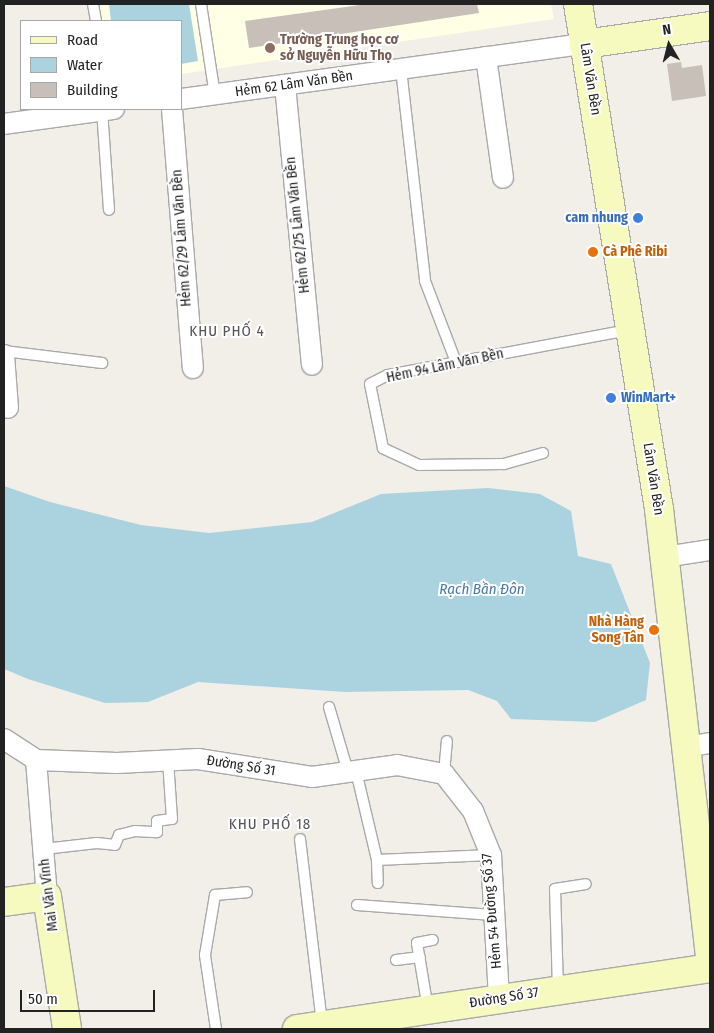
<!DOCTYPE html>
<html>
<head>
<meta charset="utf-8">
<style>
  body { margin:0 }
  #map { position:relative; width:714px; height:1033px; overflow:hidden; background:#f2efe9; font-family:"Fira Sans Condensed",sans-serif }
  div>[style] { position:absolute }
  .education>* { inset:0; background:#ffffe5 }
  .water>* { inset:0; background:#aad3df }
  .building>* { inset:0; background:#c7bfb8 }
  .roads { filter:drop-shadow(1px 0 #a9a9a9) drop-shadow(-1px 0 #a9a9a9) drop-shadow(0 1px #a9a9a9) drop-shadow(0 -1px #a9a9a9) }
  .lane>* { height:10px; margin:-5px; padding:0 5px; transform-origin:5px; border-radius:5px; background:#fff }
  .street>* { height:20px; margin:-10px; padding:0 10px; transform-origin:10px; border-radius:10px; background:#fff }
  .secondary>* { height:28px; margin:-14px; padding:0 14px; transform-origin:14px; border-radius:14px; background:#f7fabf }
  .dots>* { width:14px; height:14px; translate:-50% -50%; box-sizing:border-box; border:2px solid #fff; border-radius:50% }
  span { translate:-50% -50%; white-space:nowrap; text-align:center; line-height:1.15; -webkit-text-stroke:4px #fff; paint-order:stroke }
  .education-label { font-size:14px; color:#785e54; font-weight:700 }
  .left { translate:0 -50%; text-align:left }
  .street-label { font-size:14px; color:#222 }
  .shop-label { font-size:14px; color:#366cbe; font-weight:700 }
  .right { translate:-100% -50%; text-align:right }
  .food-label { font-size:14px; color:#c56008; font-weight:700 }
  .neighbourhood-label { font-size:15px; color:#555; letter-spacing:1px }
  .water-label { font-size:15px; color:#4a7aab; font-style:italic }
  .frame { position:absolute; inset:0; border:5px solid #222; pointer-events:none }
  .legend { position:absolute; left:20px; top:20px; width:162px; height:90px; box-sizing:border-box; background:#fff; border:1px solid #a7a7a7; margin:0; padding:6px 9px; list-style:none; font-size:15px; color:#222 }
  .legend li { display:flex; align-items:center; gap:10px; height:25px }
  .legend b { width:25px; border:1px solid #a7a7a7 }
  .north { position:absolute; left:644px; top:20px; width:50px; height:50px; -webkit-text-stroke:4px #fff; paint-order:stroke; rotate:352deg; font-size:14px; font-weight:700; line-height:20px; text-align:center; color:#222 }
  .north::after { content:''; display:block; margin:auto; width:18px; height:22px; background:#222; clip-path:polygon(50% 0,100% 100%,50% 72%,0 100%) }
  .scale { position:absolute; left:20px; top:990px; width:135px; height:22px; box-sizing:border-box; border:2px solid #222; border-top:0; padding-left:6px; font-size:15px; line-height:18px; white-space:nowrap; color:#222; -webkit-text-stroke:4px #fff; paint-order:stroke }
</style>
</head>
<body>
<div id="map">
  <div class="education">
    <div style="clip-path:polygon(99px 4px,551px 4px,554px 19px,181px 74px,181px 21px,101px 21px)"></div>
  </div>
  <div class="water">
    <div style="clip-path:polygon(109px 4px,189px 4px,198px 61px,181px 64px,181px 21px,111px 21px)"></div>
    <div style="clip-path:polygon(4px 486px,50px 502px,141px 525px,209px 533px,312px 522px,381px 494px,488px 488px,540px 494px,571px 511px,578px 556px,611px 564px,650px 663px,646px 700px,595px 722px,511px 719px,497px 701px,468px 690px,345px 692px,198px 682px,148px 702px,105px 703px,28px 679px,4px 669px)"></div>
  </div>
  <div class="building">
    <div style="clip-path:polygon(367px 4px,477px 4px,479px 13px,249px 48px,245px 21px)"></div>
    <div style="clip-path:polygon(681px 62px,682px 68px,702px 65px,706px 96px,672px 101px,667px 64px)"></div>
  </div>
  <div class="roads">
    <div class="lane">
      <div style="left:93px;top:4px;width:17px;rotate:80deg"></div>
      <div style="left:201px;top:4px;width:92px;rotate:81.3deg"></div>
      <div style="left:401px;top:69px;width:213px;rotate:83.5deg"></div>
      <div style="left:425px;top:281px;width:87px;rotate:69.1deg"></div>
      <div style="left:102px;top:110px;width:100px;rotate:86deg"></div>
      <div style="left:4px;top:351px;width:99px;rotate:7deg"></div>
      <div style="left:543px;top:453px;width:41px;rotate:164.2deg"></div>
      <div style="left:504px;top:464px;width:85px;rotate:179.3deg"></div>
      <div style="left:419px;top:465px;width:40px;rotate:-155deg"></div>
      <div style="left:383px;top:448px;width:65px;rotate:-101.5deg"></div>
      <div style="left:370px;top:384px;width:20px;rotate:-27deg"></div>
      <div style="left:388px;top:375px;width:245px;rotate:-10.6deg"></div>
      <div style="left:329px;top:707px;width:68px;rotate:73.7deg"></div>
      <div style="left:356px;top:771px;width:91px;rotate:76.7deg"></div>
      <div style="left:377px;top:860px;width:114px;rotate:-2.5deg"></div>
      <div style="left:444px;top:774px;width:33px;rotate:-85deg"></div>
      <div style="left:300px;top:839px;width:186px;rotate:83.2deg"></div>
      <div style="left:44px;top:849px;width:53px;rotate:-6.5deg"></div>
      <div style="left:97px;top:843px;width:18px;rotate:6deg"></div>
      <div style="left:115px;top:845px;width:11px;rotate:-68deg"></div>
      <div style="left:119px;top:835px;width:16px;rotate:-14deg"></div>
      <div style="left:135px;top:831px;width:22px;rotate:3deg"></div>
      <div style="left:157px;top:832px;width:11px;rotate:-90deg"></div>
      <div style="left:157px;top:821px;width:15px;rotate:-8deg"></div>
      <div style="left:172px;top:819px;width:59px;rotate:-93.9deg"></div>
      <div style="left:377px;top:860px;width:23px;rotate:88deg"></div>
      <div style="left:357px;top:905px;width:136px;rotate:4.2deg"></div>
      <div style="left:396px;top:960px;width:24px;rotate:-7deg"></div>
      <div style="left:558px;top:989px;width:100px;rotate:-91.7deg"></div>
      <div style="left:555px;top:889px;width:31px;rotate:-9deg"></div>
      <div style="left:428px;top:1009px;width:67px;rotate:-99.5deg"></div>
      <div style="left:417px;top:943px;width:16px;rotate:-11deg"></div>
      <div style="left:216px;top:1029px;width:75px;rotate:-98.5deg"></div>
      <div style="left:205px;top:955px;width:61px;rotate:-80.5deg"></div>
      <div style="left:215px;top:895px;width:32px;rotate:-5deg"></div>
    </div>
    <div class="street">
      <div style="left:486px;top:57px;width:122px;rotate:82deg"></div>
      <div style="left:285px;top:85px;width:281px;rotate:84.5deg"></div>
      <div style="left:181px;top:99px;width:407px;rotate:-7.8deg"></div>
      <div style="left:172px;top:109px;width:260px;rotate:85.4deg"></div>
      <div style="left:4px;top:124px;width:111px;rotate:-7.8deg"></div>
      <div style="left:4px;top:355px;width:53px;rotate:85.7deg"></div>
      <div style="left:664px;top:557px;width:47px;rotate:-8.7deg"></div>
      <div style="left:4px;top:739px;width:38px;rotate:33deg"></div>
      <div style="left:687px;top:747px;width:23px;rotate:-10deg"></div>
      <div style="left:36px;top:760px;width:81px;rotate:2.1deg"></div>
      <div style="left:117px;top:763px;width:81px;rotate:-2.8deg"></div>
      <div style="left:198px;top:759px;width:115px;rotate:9deg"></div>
      <div style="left:312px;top:777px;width:86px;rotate:-8deg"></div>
      <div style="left:397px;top:765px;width:48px;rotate:10.8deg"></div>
      <div style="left:444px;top:774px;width:47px;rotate:51.9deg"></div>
      <div style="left:473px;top:811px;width:48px;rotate:67.8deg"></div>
      <div style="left:491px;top:855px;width:144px;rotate:86.8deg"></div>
      <div style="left:36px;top:760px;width:136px;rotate:85.4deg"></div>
    </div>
    <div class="secondary">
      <div style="left:578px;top:4px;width:511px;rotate:80.89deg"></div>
      <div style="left:659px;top:509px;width:450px;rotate:83.5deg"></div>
      <div style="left:584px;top:44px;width:127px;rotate:-8.1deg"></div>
      <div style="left:4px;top:902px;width:43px;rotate:-7.9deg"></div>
      <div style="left:47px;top:896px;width:134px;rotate:81.4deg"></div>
      <div style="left:297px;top:1029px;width:417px;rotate:-8.4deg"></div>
    </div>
  </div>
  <div class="dots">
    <div style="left:270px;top:48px;background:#8d6e63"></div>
    <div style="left:638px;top:218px;background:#3f7fe0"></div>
    <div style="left:593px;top:252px;background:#e8710a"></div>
    <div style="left:611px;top:398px;background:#3f7fe0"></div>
    <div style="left:654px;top:630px;background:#e8710a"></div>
  </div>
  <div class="education-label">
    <span class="left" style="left:280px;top:48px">Trường Trung học cơ<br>sở Nguyễn Hữu Thọ</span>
  </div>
  <div class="street-label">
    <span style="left:590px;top:79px;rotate:81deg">Lâm Văn Bền</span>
    <span style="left:294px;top:84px;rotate:-8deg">Hẻm 62 Lâm Văn Bền</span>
    <span style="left:298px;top:225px;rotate:-96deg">Hẻm 62/25 Lâm Văn Bền</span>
    <span style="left:182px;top:238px;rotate:-94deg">Hẻm 62/29 Lâm Văn Bền</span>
    <span style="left:445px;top:366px;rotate:-12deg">Hẻm 94 Lâm Văn Bền</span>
    <span style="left:653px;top:479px;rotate:81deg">Lâm Văn Bền</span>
    <span style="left:241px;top:766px;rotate:9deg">Đường Số 31</span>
    <span style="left:49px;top:895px;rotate:-97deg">Mai Văn Vĩnh</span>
    <span style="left:492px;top:911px;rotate:-95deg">Hẻm 54 Đường Số 37</span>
    <span style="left:504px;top:998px;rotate:-9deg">Đường Số 37</span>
  </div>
  <div class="shop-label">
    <span class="right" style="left:628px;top:218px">cam nhung</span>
    <span class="left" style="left:621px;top:398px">WinMart+</span>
  </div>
  <div class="food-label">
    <span class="left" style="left:603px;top:252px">Cà Phê Ribi</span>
    <span class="right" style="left:644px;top:630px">Nhà Hàng<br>Song Tân</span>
  </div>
  <div class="neighbourhood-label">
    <span style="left:227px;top:332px">KHU PHỐ 4</span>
    <span style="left:270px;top:825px">KHU PHỐ 18</span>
  </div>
  <div class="water-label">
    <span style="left:482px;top:590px">Rạch Bần Đôn</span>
  </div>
  <div class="frame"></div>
  <ul class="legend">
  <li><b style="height:6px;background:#f7fabf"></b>Road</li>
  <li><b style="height:14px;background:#aad3df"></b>Water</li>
  <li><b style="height:14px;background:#c7bfb8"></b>Building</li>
  </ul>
  <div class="north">N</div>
  <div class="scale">50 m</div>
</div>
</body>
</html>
